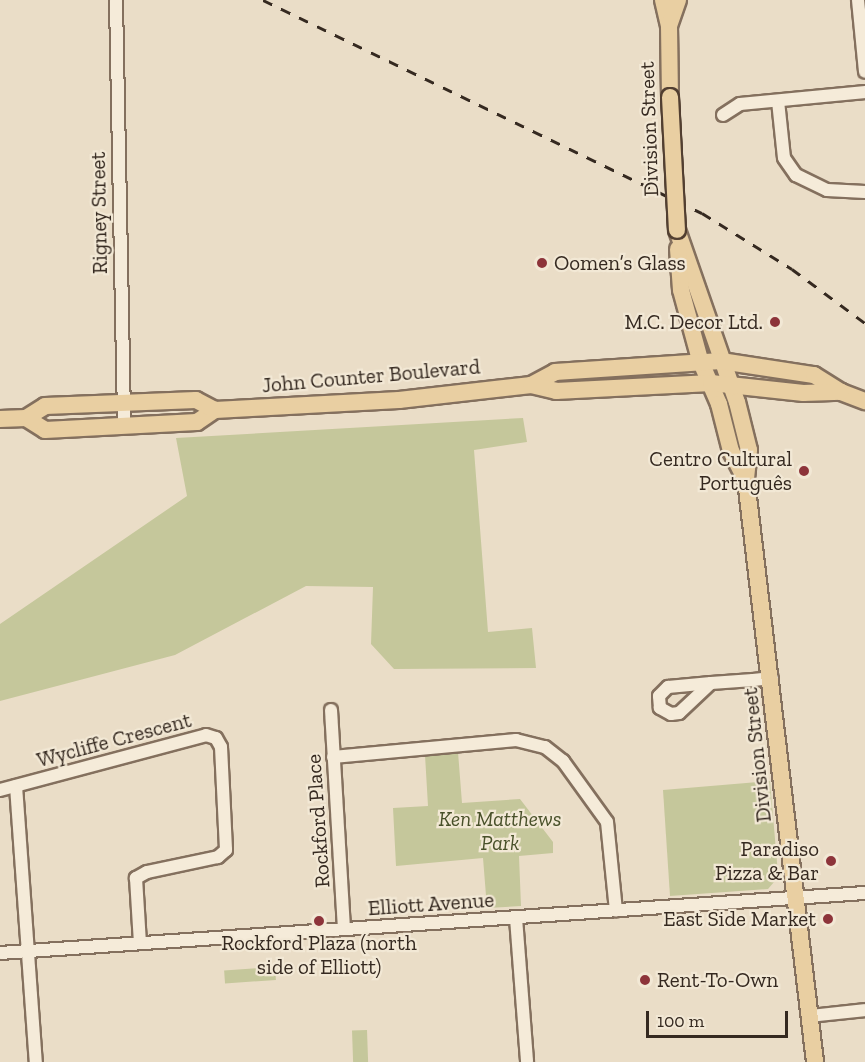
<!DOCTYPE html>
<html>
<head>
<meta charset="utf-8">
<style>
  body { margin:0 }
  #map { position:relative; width:865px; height:1062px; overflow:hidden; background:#eaddc7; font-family:"Zilla Slab",serif }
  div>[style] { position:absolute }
  .green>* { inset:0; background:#c5c79b; transform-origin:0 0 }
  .roads { filter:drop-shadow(2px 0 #84705e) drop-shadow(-2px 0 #84705e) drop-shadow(0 2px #84705e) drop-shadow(0 -2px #84705e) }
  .minor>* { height:12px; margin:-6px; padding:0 6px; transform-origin:6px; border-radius:6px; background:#f5ebd9 }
  .major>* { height:16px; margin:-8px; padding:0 8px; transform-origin:8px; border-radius:8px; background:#e9cfa2 }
  .rail>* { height:3px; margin-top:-1.5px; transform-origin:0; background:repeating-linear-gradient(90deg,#352920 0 10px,transparent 0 20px) }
  .bridges { filter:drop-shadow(2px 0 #523f31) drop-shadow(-2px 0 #523f31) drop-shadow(0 2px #523f31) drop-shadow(0 -2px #523f31) }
  .major-bridge>* { height:16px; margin:-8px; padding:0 8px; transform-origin:8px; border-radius:8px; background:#e9cfa2 }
  .dots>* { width:16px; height:16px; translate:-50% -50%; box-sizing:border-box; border:3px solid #f2e8d5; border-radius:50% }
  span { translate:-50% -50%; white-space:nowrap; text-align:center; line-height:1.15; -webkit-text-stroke:4.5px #f2e8d5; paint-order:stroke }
  .street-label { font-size:21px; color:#352920 }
  .poi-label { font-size:21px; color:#352920 }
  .left { translate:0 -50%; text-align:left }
  .right { translate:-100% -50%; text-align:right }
  .park-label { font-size:21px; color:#485029; font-style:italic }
  .scale { position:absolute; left:646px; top:1011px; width:142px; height:27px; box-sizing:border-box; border:3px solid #352920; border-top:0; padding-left:8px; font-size:18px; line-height:21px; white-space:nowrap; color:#352920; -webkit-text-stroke:4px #f2e8d5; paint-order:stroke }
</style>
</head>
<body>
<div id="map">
  <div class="green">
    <div style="clip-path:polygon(523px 418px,527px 442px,474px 450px,488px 632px,532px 628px,536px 668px,394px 669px,371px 644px,373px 587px,306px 586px,175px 655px,0 701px,0 624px,187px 496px,176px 438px)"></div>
    <div style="clip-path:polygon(458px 752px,462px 803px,520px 799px,553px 842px,553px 853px,519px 856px,521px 906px,487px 908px,483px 858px,396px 866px,393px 808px,428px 806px,425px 755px)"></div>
    <div style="clip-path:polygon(770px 781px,778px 874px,774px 882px,768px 889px,670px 896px,663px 790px)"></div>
    <div style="left:275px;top:967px;width:13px;height:51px;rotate:86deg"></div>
    <div style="left:367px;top:1030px;width:32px;height:15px;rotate:88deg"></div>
  </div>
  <div class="roads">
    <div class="minor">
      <div style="left:116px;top:0;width:426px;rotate:88.9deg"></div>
      <div style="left:858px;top:0;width:72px;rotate:84.4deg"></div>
      <div style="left:778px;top:101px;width:57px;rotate:84deg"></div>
      <div style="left:784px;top:158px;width:21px;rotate:55deg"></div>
      <div style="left:796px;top:175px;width:34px;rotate:26deg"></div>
      <div style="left:827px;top:190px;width:38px;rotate:3deg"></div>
      <div style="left:723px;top:115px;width:20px;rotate:-33deg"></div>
      <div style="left:740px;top:104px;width:126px;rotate:-5.5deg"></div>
      <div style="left:711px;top:683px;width:44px;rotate:136.8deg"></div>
      <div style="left:679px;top:713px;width:8px;rotate:173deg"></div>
      <div style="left:671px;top:714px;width:13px;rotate:-151deg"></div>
      <div style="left:660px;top:708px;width:12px;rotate:-95deg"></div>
      <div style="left:659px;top:696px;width:13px;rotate:-45deg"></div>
      <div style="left:668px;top:687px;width:43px;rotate:-5.3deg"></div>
      <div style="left:711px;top:683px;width:42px;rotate:-4.1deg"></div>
      <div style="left:753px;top:680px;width:19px;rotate:-6deg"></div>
      <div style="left:331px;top:710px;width:219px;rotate:86.6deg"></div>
      <div style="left:333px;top:757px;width:184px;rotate:-5.3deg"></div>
      <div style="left:516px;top:740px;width:30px;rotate:14deg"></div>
      <div style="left:545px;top:747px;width:23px;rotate:38deg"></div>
      <div style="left:563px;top:761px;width:75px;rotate:54.2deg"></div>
      <div style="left:607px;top:822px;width:89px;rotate:84.2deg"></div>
      <div style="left:16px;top:786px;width:277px;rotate:85.9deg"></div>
      <div style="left:0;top:790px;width:213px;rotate:-14.9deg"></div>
      <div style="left:206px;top:735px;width:10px;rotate:17deg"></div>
      <div style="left:216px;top:738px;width:10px;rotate:61deg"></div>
      <div style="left:221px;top:747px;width:103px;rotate:87.2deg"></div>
      <div style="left:226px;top:850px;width:11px;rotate:139deg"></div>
      <div style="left:218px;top:857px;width:73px;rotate:168.1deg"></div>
      <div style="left:147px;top:872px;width:13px;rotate:151deg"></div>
      <div style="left:136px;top:878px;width:65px;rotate:86.5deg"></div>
      <div style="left:516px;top:918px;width:144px;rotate:85.6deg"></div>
      <div style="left:0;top:953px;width:867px;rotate:-3.97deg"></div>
      <div style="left:810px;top:1016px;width:55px;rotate:-6.2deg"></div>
    </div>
    <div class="major">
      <div style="left:663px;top:0;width:27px;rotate:77deg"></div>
      <div style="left:669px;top:26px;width:71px;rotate:89.2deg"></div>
      <div style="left:669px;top:26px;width:28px;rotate:-71deg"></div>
      <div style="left:677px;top:230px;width:182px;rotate:70.8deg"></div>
      <div style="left:737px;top:402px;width:49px;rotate:76deg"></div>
      <div style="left:749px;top:450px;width:30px;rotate:96deg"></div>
      <div style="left:746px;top:480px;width:586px;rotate:83.24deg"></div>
      <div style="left:678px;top:249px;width:41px;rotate:85.8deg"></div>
      <div style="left:681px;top:290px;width:73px;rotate:74.8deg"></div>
      <div style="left:700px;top:360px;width:48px;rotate:66.6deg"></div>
      <div style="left:719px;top:404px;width:49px;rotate:75.7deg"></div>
      <div style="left:731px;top:451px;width:31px;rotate:63deg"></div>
      <div style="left:531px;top:385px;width:27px;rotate:-28deg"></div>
      <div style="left:555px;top:372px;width:166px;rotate:-3.8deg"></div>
      <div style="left:721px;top:361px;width:94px;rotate:8.6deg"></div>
      <div style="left:814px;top:375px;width:32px;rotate:32deg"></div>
      <div style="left:841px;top:392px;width:26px;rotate:21deg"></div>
      <div style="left:26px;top:418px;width:22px;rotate:32deg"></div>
      <div style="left:45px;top:430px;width:152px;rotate:-3deg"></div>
      <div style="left:197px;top:422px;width:22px;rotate:-34deg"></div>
      <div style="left:215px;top:410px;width:184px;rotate:-3.1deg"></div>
      <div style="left:399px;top:400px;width:133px;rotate:-6.5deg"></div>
      <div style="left:531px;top:385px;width:26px;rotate:13deg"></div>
      <div style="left:556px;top:391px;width:155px;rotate:-3deg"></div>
      <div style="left:711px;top:383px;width:93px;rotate:6.2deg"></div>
      <div style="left:803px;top:393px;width:38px;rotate:-2deg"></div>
      <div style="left:0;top:419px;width:26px;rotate:-2deg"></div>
      <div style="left:26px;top:418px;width:22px;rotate:-32deg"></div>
      <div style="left:45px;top:406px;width:151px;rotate:-2.3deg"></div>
      <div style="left:196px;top:400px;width:21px;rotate:28deg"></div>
    </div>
  </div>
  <div class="rail">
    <div style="left:263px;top:0;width:488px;rotate:25.9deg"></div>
    <div style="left:702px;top:213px;width:106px;rotate:31.9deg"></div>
    <div style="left:792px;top:269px;width:91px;rotate:36.5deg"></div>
  </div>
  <div class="bridges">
    <div class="major-bridge">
      <div style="left:670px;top:97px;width:133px;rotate:87deg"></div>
    </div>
  </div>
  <div class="dots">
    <div style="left:542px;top:263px;background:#8d343a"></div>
    <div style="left:775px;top:322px;background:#8d343a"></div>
    <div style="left:804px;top:471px;background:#8d343a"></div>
    <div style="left:831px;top:861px;background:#8d343a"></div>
    <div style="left:828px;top:919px;background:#8d343a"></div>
    <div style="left:319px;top:921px;background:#8d343a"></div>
    <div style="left:645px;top:980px;background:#8d343a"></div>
  </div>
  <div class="street-label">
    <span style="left:649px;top:129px;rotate:-92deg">Division Street</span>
    <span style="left:99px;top:213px;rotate:-91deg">Rigney Street</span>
    <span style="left:371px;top:376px;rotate:-5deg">John Counter Boulevard</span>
    <span style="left:114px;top:740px;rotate:-15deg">Wycliffe Crescent</span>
    <span style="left:757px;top:755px;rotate:-96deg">Division Street</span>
    <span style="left:318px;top:821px;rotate:-94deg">Rockford Place</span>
    <span style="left:431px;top:904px;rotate:-4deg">Elliott Avenue</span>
  </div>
  <div class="poi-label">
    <span class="left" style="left:554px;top:263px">Oomen’s Glass</span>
    <span class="right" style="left:763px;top:322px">M.C. Decor Ltd.</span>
    <span class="right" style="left:792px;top:471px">Centro Cultural<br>Português</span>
    <span class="right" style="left:819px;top:861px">Paradiso<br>Pizza &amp; Bar</span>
    <span class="right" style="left:816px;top:919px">East Side Market</span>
    <span style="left:319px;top:955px">Rockford Plaza (north<br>side of Elliott)</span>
    <span class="left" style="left:657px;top:980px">Rent-To-Own</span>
  </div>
  <div class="park-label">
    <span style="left:500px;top:831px">Ken Matthews<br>Park</span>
  </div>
  <div class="scale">100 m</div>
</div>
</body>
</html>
